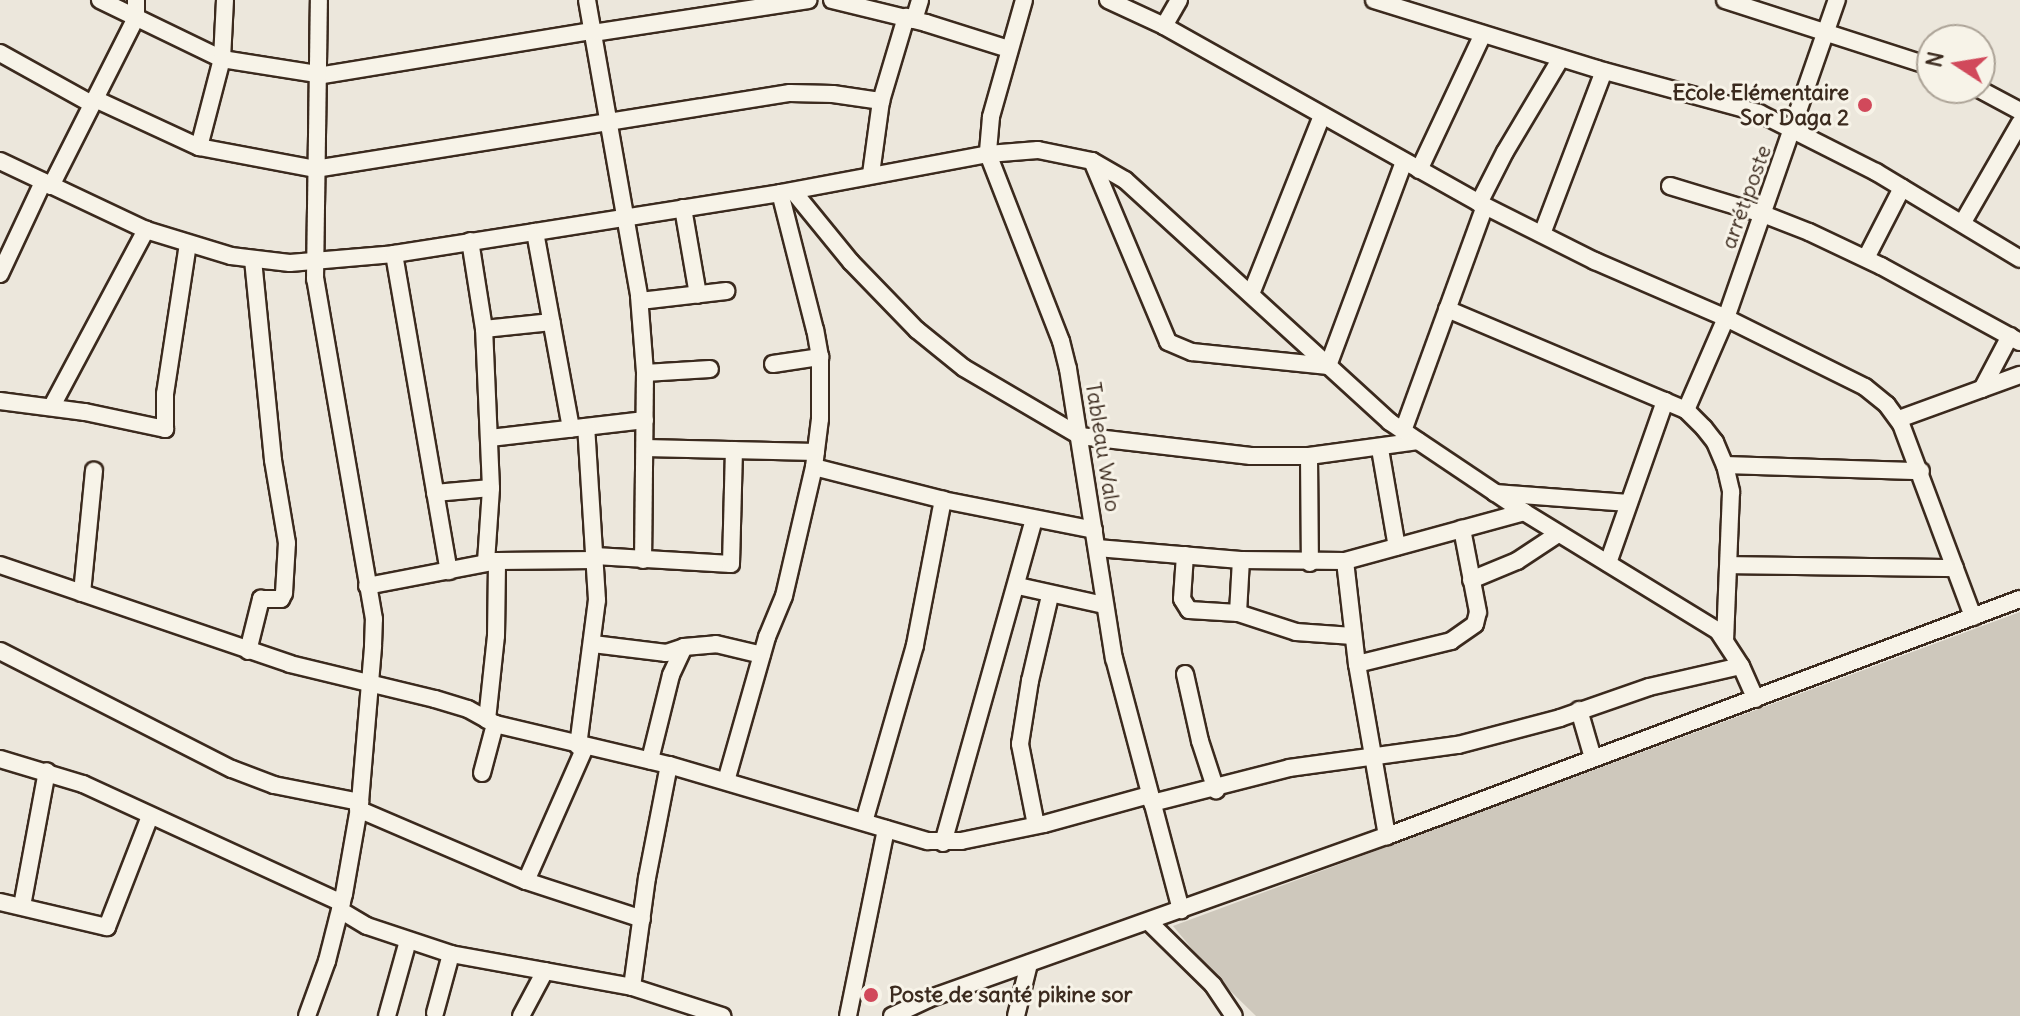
<!DOCTYPE html>
<html>
<head>
<meta charset="utf-8">
<style>
  body { margin:0 }
  #map { position:relative; width:2020px; height:1016px; overflow:hidden; background:#ece7dc; font-family:Delius,sans-serif }
  div>[style] { position:absolute }
  .green>* { inset:0; background:#cec8bc }
  .roads { filter:drop-shadow(2px 0 #3b2a1e) drop-shadow(-2px 0 #3b2a1e) drop-shadow(0 2px #3b2a1e) drop-shadow(0 -2px #3b2a1e) }
  .minor>* { height:16px; margin:-8px; padding:0 8px; transform-origin:8px; border-radius:8px; background:#f7f3e8 }
  .dots>* { width:22px; height:22px; translate:-50% -50%; box-sizing:border-box; border:4px solid #f7f3e8; border-radius:50% }
  span { translate:-50% -50%; white-space:nowrap; text-align:center; line-height:1.15; -webkit-text-stroke:6px #f7f3e8; paint-order:stroke }
  .poi-label { font-size:22px; color:#3b2a1e; font-weight:700 }
  .right { translate:-100% -50%; text-align:right }
  .left { translate:0 -50%; text-align:left }
  .street-label { font-size:22px; color:#3b2a1e }
  .north { position:absolute; left:1916px; top:24px; width:80px; height:80px; box-sizing:border-box; background:#f7f3e8; border:2px solid #aca397; border-radius:50%; rotate:282deg; font-size:22px; font-weight:700; line-height:32px; text-align:center; color:#3b2a1e }
  .north::after { content:''; display:block; margin:auto; width:28px; height:36px; background:#d1495b; clip-path:polygon(50% 0,100% 100%,50% 72%,0 100%) }
</style>
</head>
<body>
<div id="map">
  <div class="green">
    <div style="clip-path:polygon(2020px 612px,2020px 1016px,1256px 1016px,1213px 974px,1173px 926px)"></div>
  </div>
  <div class="roads">
    <div class="minor">
      <div style="left:100px;top:0;width:136px;rotate:25.8deg"></div>
      <div style="left:222px;top:59px;width:96px;rotate:9deg"></div>
      <div style="left:587px;top:0;width:301px;rotate:80deg"></div>
      <div style="left:639px;top:296px;width:77px;rotate:85.5deg"></div>
      <div style="left:645px;top:373px;width:187px;rotate:90.6deg"></div>
      <div style="left:832px;top:0;width:97px;rotate:13.7deg"></div>
      <div style="left:926px;top:23px;width:87px;rotate:17.4deg"></div>
      <div style="left:1024px;top:0;width:122px;rotate:105.8deg"></div>
      <div style="left:991px;top:117px;width:37px;rotate:95deg"></div>
      <div style="left:988px;top:154px;width:201px;rotate:68.7deg"></div>
      <div style="left:1061px;top:341px;width:29px;rotate:76deg"></div>
      <div style="left:1068px;top:369px;width:293px;rotate:81deg"></div>
      <div style="left:1114px;top:658px;width:261px;rotate:75.1deg"></div>
      <div style="left:1108px;top:0;width:62px;rotate:24.9deg"></div>
      <div style="left:1164px;top:26px;width:361px;rotate:29.3deg"></div>
      <div style="left:1479px;top:203px;width:130px;rotate:26.6deg"></div>
      <div style="left:1595px;top:261px;width:143px;rotate:23.5deg"></div>
      <div style="left:1726px;top:318px;width:155px;rotate:26.4deg"></div>
      <div style="left:1865px;top:387px;width:28px;rotate:39deg"></div>
      <div style="left:1887px;top:405px;width:24px;rotate:54deg"></div>
      <div style="left:1901px;top:424px;width:206px;rotate:69.5deg"></div>
      <div style="left:1374px;top:0;width:233px;rotate:17.2deg"></div>
      <div style="left:1597px;top:69px;width:168px;rotate:15.2deg"></div>
      <div style="left:1759px;top:113px;width:131px;rotate:26.8deg"></div>
      <div style="left:1876px;top:172px;width:168px;rotate:31.1deg"></div>
      <div style="left:1725px;top:0;width:218px;rotate:17.9deg"></div>
      <div style="left:914px;top:20px;width:21px;rotate:-73deg"></div>
      <div style="left:1164px;top:26px;width:30px;rotate:-60deg"></div>
      <div style="left:593px;top:33px;width:218px;rotate:-8.7deg"></div>
      <div style="left:0;top:53px;width:105px;rotate:29deg"></div>
      <div style="left:317px;top:76px;width:280px;rotate:-9.3deg"></div>
      <div style="left:1977px;top:88px;width:49px;rotate:28.1deg"></div>
      <div style="left:95px;top:99px;width:115px;rotate:24.8deg"></div>
      <div style="left:199px;top:147px;width:118px;rotate:10.7deg"></div>
      <div style="left:315px;top:169px;width:481px;rotate:-9.1deg"></div>
      <div style="left:790px;top:93px;width:43px;rotate:1.3deg"></div>
      <div style="left:833px;top:94px;width:49px;rotate:8.3deg"></div>
      <div style="left:199px;top:147px;width:91px;rotate:-75.4deg"></div>
      <div style="left:222px;top:59px;width:59px;rotate:-87.1deg"></div>
      <div style="left:0;top:161px;width:161px;rotate:25.3deg"></div>
      <div style="left:146px;top:230px;width:89px;rotate:17deg"></div>
      <div style="left:231px;top:256px;width:59px;rotate:6.8deg"></div>
      <div style="left:290px;top:263px;width:104px;rotate:-4.9deg"></div>
      <div style="left:394px;top:254px;width:143px;rotate:-8.9deg"></div>
      <div style="left:535px;top:232px;width:248px;rotate:-9deg"></div>
      <div style="left:780px;top:193px;width:212px;rotate:-10.6deg"></div>
      <div style="left:988px;top:154px;width:50px;rotate:-4.6deg"></div>
      <div style="left:1038px;top:150px;width:55px;rotate:11.5deg"></div>
      <div style="left:1092px;top:161px;width:38px;rotate:30deg"></div>
      <div style="left:1125px;top:180px;width:359px;rotate:42.4deg"></div>
      <div style="left:1390px;top:422px;width:161px;rotate:33.9deg"></div>
      <div style="left:1524px;top:512px;width:228px;rotate:31.5deg"></div>
      <div style="left:1718px;top:631px;width:42px;rotate:56.7deg"></div>
      <div style="left:1741px;top:666px;width:36px;rotate:66deg"></div>
      <div style="left:1092px;top:161px;width:196px;rotate:67.2deg"></div>
      <div style="left:1168px;top:342px;width:26px;rotate:23deg"></div>
      <div style="left:1192px;top:352px;width:137px;rotate:5.9deg"></div>
      <div style="left:1328px;top:366px;width:218px;rotate:-69.6deg"></div>
      <div style="left:1419px;top:170px;width:150px;rotate:-64.8deg"></div>
      <div style="left:871px;top:174px;width:74px;rotate:-82.2deg"></div>
      <div style="left:881px;top:101px;width:88px;rotate:-73.4deg"></div>
      <div style="left:51px;top:186px;width:188px;rotate:-63.2deg"></div>
      <div style="left:136px;top:18px;width:18px;rotate:-90deg"></div>
      <div style="left:1670px;top:186px;width:97px;rotate:16.8deg"></div>
      <div style="left:1763px;top:214px;width:49px;rotate:21.4deg"></div>
      <div style="left:1809px;top:232px;width:80px;rotate:25.3deg"></div>
      <div style="left:1881px;top:266px;width:158px;rotate:28.7deg"></div>
      <div style="left:793px;top:191px;width:92px;rotate:50.8deg"></div>
      <div style="left:851px;top:262px;width:95px;rotate:45.9deg"></div>
      <div style="left:917px;top:330px;width:60px;rotate:39deg"></div>
      <div style="left:964px;top:368px;width:134px;rotate:30.4deg"></div>
      <div style="left:1080px;top:436px;width:172px;rotate:6.7deg"></div>
      <div style="left:1251px;top:456px;width:58px"></div>
      <div style="left:1309px;top:456px;width:110px;rotate:-7.8deg"></div>
      <div style="left:1479px;top:203px;width:57px;rotate:-63deg"></div>
      <div style="left:1505px;top:152px;width:109px;rotate:-59.2deg"></div>
      <div style="left:683px;top:208px;width:88px;rotate:80.2deg"></div>
      <div style="left:1963px;top:222px;width:114px;rotate:-60.1deg"></div>
      <div style="left:535px;top:232px;width:200px;rotate:79.6deg"></div>
      <div style="left:1542px;top:234px;width:174px;rotate:-69.2deg"></div>
      <div style="left:394px;top:254px;width:322px;rotate:80.2deg"></div>
      <div style="left:1866px;top:258px;width:79px;rotate:-62.8deg"></div>
      <div style="left:0;top:274px;width:102px;rotate:-64.9deg"></div>
      <div style="left:1251px;top:294px;width:192px;rotate:-68.3deg"></div>
      <div style="left:640px;top:301px;width:87px;rotate:-6.6deg"></div>
      <div style="left:1447px;top:309px;width:259px;rotate:22.9deg"></div>
      <div style="left:1686px;top:410px;width:25px;rotate:45deg"></div>
      <div style="left:1704px;top:428px;width:18px;rotate:52deg"></div>
      <div style="left:1715px;top:442px;width:25px;rotate:67deg"></div>
      <div style="left:1725px;top:465px;width:28px;rotate:77deg"></div>
      <div style="left:1731px;top:492px;width:148px;rotate:92.3deg"></div>
      <div style="left:484px;top:329px;width:68px;rotate:-5.9deg"></div>
      <div style="left:773px;top:364px;width:48px;rotate:-8.5deg"></div>
      <div style="left:645px;top:373px;width:65px;rotate:-3.5deg"></div>
      <div style="left:1982px;top:389px;width:60px;rotate:-62.2deg"></div>
      <div style="left:0;top:401px;width:86px;rotate:7.4deg"></div>
      <div style="left:85px;top:412px;width:82px;rotate:12deg"></div>
      <div style="left:165px;top:429px;width:35px;rotate:-90deg"></div>
      <div style="left:165px;top:394px;width:152px;rotate:-81.3deg"></div>
      <div style="left:52px;top:406px;width:200px;rotate:-61.9deg"></div>
      <div style="left:1686px;top:410px;width:100px;rotate:-66.5deg"></div>
      <div style="left:1726px;top:318px;width:337px;rotate:-70.8deg"></div>
      <div style="left:1899px;top:419px;width:129px;rotate:-20deg"></div>
      <div style="left:1403px;top:431px;width:239px;rotate:-70deg"></div>
      <div style="left:490px;top:438px;width:156px;rotate:-6.6deg"></div>
      <div style="left:645px;top:448px;width:171px;rotate:1.3deg"></div>
      <div style="left:1380px;top:449px;width:99px;rotate:80.2deg"></div>
      <div style="left:1309px;top:456px;width:107px;rotate:89.5deg"></div>
      <div style="left:1725px;top:465px;width:196px;rotate:1.8deg"></div>
      <div style="left:814px;top:467px;width:133px;rotate:14.3deg"></div>
      <div style="left:943px;top:500px;width:154px;rotate:11.2deg"></div>
      <div style="left:435px;top:493px;width:56px;rotate:-5.1deg"></div>
      <div style="left:491px;top:488px;width:159px;rotate:-92.5deg"></div>
      <div style="left:484px;top:329px;width:89px;rotate:-99deg"></div>
      <div style="left:1495px;top:493px;width:134px;rotate:4.3deg"></div>
      <div style="left:1097px;top:548px;width:144px;rotate:4.8deg"></div>
      <div style="left:1241px;top:560px;width:104px;rotate:0.6deg"></div>
      <div style="left:1345px;top:561px;width:186px;rotate:-15.3deg"></div>
      <div style="left:1185px;top:555px;width:44px;rotate:93.9deg"></div>
      <div style="left:1182px;top:599px;width:13px;rotate:58deg"></div>
      <div style="left:1189px;top:610px;width:49px;rotate:3.5deg"></div>
      <div style="left:1238px;top:613px;width:53px;rotate:-86.8deg"></div>
      <div style="left:595px;top:556px;width:136px;rotate:3.4deg"></div>
      <div style="left:731px;top:564px;width:114px;rotate:-88.5deg"></div>
      <div style="left:1345px;top:561px;width:104px;rotate:83.4deg"></div>
      <div style="left:1357px;top:664px;width:175px;rotate:80.1deg"></div>
      <div style="left:486px;top:562px;width:74px;rotate:-86.1deg"></div>
      <div style="left:1608px;top:563px;width:172px;rotate:-70.6deg"></div>
      <div style="left:0;top:565px;width:306px;rotate:18.8deg"></div>
      <div style="left:290px;top:664px;width:149px;rotate:13.6deg"></div>
      <div style="left:435px;top:699px;width:34px;rotate:17deg"></div>
      <div style="left:468px;top:709px;width:31px;rotate:29deg"></div>
      <div style="left:495px;top:724px;width:179px;rotate:13.3deg"></div>
      <div style="left:669px;top:765px;width:270px;rotate:16.4deg"></div>
      <div style="left:928px;top:841px;width:33px"></div>
      <div style="left:961px;top:841px;width:85px;rotate:-11.6deg"></div>
      <div style="left:1044px;top:824px;width:109px;rotate:-15.4deg"></div>
      <div style="left:1729px;top:565px;width:226px;rotate:0.8deg"></div>
      <div style="left:1471px;top:580px;width:50px;rotate:-22.4deg"></div>
      <div style="left:1517px;top:561px;width:49px;rotate:-33.4deg"></div>
      <div style="left:367px;top:586px;width:132px;rotate:-10.9deg"></div>
      <div style="left:497px;top:561px;width:98px;rotate:-0.6deg"></div>
      <div style="left:1018px;top:586px;width:88px;rotate:12.5deg"></div>
      <div style="left:82px;top:593px;width:123px;rotate:-84.4deg"></div>
      <div style="left:1238px;top:613px;width:61px;rotate:18.1deg"></div>
      <div style="left:1296px;top:632px;width:57px;rotate:4deg"></div>
      <div style="left:593px;top:644px;width:74px;rotate:7deg"></div>
      <div style="left:666px;top:653px;width:19px;rotate:-18deg"></div>
      <div style="left:684px;top:647px;width:31px;rotate:115deg"></div>
      <div style="left:671px;top:675px;width:88px;rotate:103.9deg"></div>
      <div style="left:684px;top:647px;width:32px;rotate:-5deg"></div>
      <div style="left:716px;top:644px;width:47px;rotate:13.4deg"></div>
      <div style="left:0;top:651px;width:260px;rotate:27deg"></div>
      <div style="left:232px;top:769px;width:45px;rotate:20.9deg"></div>
      <div style="left:274px;top:785px;width:88px;rotate:11.2deg"></div>
      <div style="left:248px;top:651px;width:54px;rotate:-76deg"></div>
      <div style="left:261px;top:599px;width:20px"></div>
      <div style="left:281px;top:599px;width:7px;rotate:-63deg"></div>
      <div style="left:284px;top:593px;width:50px;rotate:-86.6deg"></div>
      <div style="left:287px;top:543px;width:84px;rotate:-99.6deg"></div>
      <div style="left:273px;top:460px;width:202px;rotate:-95.7deg"></div>
      <div style="left:1357px;top:664px;width:97px;rotate:-13.7deg"></div>
      <div style="left:1451px;top:641px;width:29px;rotate:-35deg"></div>
      <div style="left:1475px;top:624px;width:12px;rotate:-76deg"></div>
      <div style="left:1478px;top:612px;width:85px;rotate:-100.9deg"></div>
      <div style="left:1185px;top:674px;width:69px;rotate:77.4deg"></div>
      <div style="left:1200px;top:741px;width:52px;rotate:71.9deg"></div>
      <div style="left:1579px;top:710px;width:50px;rotate:73.7deg"></div>
      <div style="left:487px;top:720px;width:84px;rotate:-83.9deg"></div>
      <div style="left:496px;top:636px;width:75px;rotate:-89.2deg"></div>
      <div style="left:578px;top:746px;width:147px;rotate:-82.6deg"></div>
      <div style="left:597px;top:600px;width:173px;rotate:-93.6deg"></div>
      <div style="left:0;top:759px;width:87px;rotate:16.8deg"></div>
      <div style="left:83px;top:784px;width:285px;rotate:24.7deg"></div>
      <div style="left:482px;top:773px;width:51px;rotate:-75.1deg"></div>
      <div style="left:726px;top:781px;width:150px;rotate:-74.1deg"></div>
      <div style="left:767px;top:637px;width:44px;rotate:-67.5deg"></div>
      <div style="left:784px;top:596px;width:132px;rotate:-76.9deg"></div>
      <div style="left:814px;top:467px;width:48px;rotate:-82.9deg"></div>
      <div style="left:820px;top:419px;width:62px;rotate:-90deg"></div>
      <div style="left:820px;top:357px;width:27px;rotate:-100deg"></div>
      <div style="left:815px;top:330px;width:141px;rotate:-104.3deg"></div>
      <div style="left:1152px;top:803px;width:141px;rotate:-14.3deg"></div>
      <div style="left:1289px;top:768px;width:171px;rotate:-7.8deg"></div>
      <div style="left:1458px;top:745px;width:106px;rotate:-14.8deg"></div>
      <div style="left:1560px;top:718px;width:94px;rotate:-19.2deg"></div>
      <div style="left:1649px;top:687px;width:94px;rotate:-12.9deg"></div>
      <div style="left:358px;top:809px;width:183px;rotate:23.2deg"></div>
      <div style="left:526px;top:881px;width:122px;rotate:18.1deg"></div>
      <div style="left:864px;top:822px;width:184px;rotate:-73.9deg"></div>
      <div style="left:915px;top:645px;width:148px;rotate:-79.1deg"></div>
      <div style="left:1036px;top:825px;width:83px;rotate:-101.2deg"></div>
      <div style="left:1020px;top:744px;width:64px;rotate:-81deg"></div>
      <div style="left:1030px;top:681px;width:87px;rotate:-76.8deg"></div>
      <div style="left:943px;top:843px;width:336px;rotate:-74.3deg"></div>
      <div style="left:526px;top:881px;width:146px;rotate:-66.2deg"></div>
      <div style="left:0;top:902px;width:110px;rotate:13.2deg"></div>
      <div style="left:107px;top:927px;width:119px;rotate:-68.8deg"></div>
      <div style="left:22px;top:906px;width:137px;rotate:-79.5deg"></div>
      <div style="left:340px;top:910px;width:31px;rotate:31deg"></div>
      <div style="left:367px;top:926px;width:89px;rotate:18.4deg"></div>
      <div style="left:451px;top:954px;width:184px;rotate:10.3deg"></div>
      <div style="left:632px;top:987px;width:95px;rotate:17.9deg"></div>
      <div style="left:1149px;top:922px;width:90px;rotate:44.5deg"></div>
      <div style="left:1213px;top:985px;width:37px;rotate:56deg"></div>
      <div style="left:632px;top:987px;width:110px;rotate:-82.2deg"></div>
      <div style="left:647px;top:878px;width:115px;rotate:-79deg"></div>
      <div style="left:435px;top:1013px;width:61px;rotate:-74.8deg"></div>
      <div style="left:307px;top:1016px;width:59px;rotate:-70deg"></div>
      <div style="left:327px;top:961px;width:69px;rotate:-75.8deg"></div>
      <div style="left:344px;top:894px;width:93px;rotate:-80.1deg"></div>
      <div style="left:360px;top:802px;width:157px;rotate:-85.2deg"></div>
      <div style="left:373px;top:646px;width:27px;rotate:-88deg"></div>
      <div style="left:374px;top:619px;width:345px;rotate:-99.8deg"></div>
      <div style="left:315px;top:279px;width:279px;rotate:-89.2deg"></div>
      <div style="left:387px;top:1016px;width:78px;rotate:-74.4deg"></div>
      <div style="left:521px;top:1016px;width:51px;rotate:-61.9deg"></div>
      <div style="left:848px;top:1016px;width:191px;rotate:-78.5deg"></div>
      <div style="left:892px;top:1016px;width:40px;rotate:-25deg"></div>
      <div style="left:928px;top:999px;width:487px;rotate:-19.6deg"></div>
      <div style="left:1387px;top:836px;width:676px;rotate:-20.53deg"></div>
      <div style="left:1016px;top:1016px;width:54px;rotate:-76deg"></div>
    </div>
  </div>
  <div class="dots">
    <div style="left:1865px;top:105px;background:#d1495b"></div>
    <div style="left:871px;top:995px;background:#d1495b"></div>
  </div>
  <div class="poi-label">
    <span class="right" style="left:1849px;top:105px">Ecole Elémentaire<br>Sor Daga 2</span>
    <span class="left" style="left:889px;top:995px">Poste de santé pikine sor</span>
  </div>
  <div class="street-label">
    <span style="left:1746px;top:197px;rotate:-70deg">arrét poste</span>
    <span style="left:1103px;top:447px;rotate:81deg">Tableau Walo</span>
  </div>
  <div class="north">N</div>
</div>
</body>
</html>
